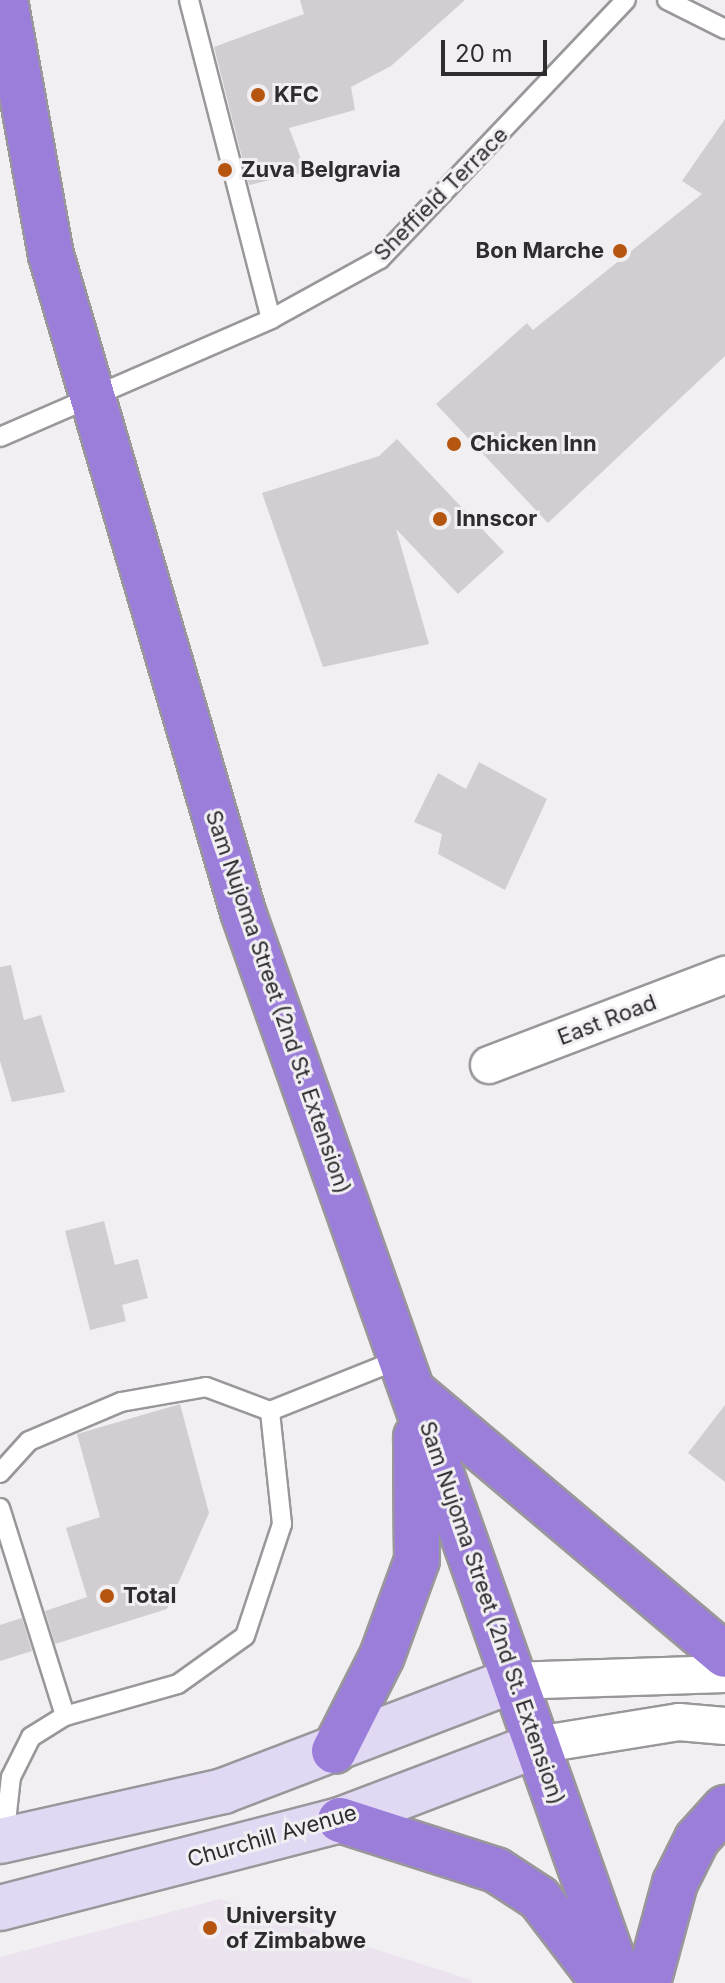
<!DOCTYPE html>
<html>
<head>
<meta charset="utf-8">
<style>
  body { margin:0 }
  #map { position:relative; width:725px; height:1983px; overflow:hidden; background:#f2eff3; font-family:Inter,sans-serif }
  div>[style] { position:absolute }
  .built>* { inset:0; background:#ebe3ee }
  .building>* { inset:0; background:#d1cdd0 }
  .roads { filter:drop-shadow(2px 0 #9a979b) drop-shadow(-2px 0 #9a979b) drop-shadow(0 2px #9a979b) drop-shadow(0 -2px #9a979b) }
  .lane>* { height:18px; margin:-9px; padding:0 9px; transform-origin:9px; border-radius:9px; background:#fff }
  .street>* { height:36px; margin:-18px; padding:0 18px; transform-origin:18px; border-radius:18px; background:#fff }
  .secondary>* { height:44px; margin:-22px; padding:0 22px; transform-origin:22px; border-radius:22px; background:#e1d8f4 }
  .highway>* { height:44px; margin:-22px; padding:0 22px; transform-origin:22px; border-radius:22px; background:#9b7eda }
  .dots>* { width:22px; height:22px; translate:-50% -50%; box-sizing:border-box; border:4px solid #f2eff3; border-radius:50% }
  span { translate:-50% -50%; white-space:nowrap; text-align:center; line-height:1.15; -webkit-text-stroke:6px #f2eff3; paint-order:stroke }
  .poi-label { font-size:22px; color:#2e2c2e; font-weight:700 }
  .left { translate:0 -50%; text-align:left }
  .right { translate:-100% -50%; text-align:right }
  .street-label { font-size:22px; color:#2e2c2e }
  .scale { position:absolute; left:441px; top:40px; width:106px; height:36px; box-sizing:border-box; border:4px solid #2e2c2e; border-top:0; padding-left:10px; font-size:24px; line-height:28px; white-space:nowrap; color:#2e2c2e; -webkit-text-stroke:6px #f2eff3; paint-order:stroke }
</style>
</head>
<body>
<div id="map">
  <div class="built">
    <div style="clip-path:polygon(220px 1899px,471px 1980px,472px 1983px,0 1983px,0 1957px)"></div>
  </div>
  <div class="building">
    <div style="clip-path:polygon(300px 0,465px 0,391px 66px,351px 87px,355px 110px,289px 128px,306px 172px,249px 185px,214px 47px,304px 14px)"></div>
    <div style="clip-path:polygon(725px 119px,725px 356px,548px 523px,436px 404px,527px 323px,533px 330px,702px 194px,682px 181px)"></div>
    <div style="clip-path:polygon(397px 439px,504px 552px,458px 594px,396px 529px,429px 644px,323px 667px,262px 493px,379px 456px)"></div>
    <div style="clip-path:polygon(479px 762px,547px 799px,505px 890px,438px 854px,442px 834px,414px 822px,438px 773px,466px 789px)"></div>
    <div style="clip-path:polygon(11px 965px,24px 1020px,41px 1015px,65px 1092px,12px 1102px,0 1061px,0 967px)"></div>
    <div style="clip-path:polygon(104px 1221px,115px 1265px,138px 1259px,148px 1298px,122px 1305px,126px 1321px,90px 1330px,65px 1231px)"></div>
    <div style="clip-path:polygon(180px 1404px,209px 1513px,167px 1609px,55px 1644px,45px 1611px,87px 1597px,66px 1528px,100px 1517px,77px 1434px)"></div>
    <div style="clip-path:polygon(725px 1405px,725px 1482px,688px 1453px)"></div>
    <div style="clip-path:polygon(22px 1618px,32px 1651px,0 1661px,0 1625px)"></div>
  </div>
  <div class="roads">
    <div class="lane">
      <div style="left:189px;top:0;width:329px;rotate:75.6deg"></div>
      <div style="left:667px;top:0;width:65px;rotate:26.6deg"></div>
      <div style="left:0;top:437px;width:296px;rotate:-23.5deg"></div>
      <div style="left:271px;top:319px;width:124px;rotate:-28.8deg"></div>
      <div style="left:380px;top:259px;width:357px;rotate:-46.5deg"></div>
      <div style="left:0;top:1473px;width:43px;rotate:-47.8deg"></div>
      <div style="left:29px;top:1441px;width:100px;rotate:-23deg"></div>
      <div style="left:121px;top:1402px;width:86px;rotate:-10deg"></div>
      <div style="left:206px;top:1387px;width:68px;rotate:20.6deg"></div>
      <div style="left:0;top:1508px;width:218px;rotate:72.6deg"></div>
      <div style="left:4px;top:1840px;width:63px;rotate:-83.7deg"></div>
      <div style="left:11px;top:1777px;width:45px;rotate:-63.4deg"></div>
      <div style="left:31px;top:1737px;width:40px;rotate:-32deg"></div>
      <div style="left:65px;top:1716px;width:117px;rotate:-15.8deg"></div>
      <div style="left:178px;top:1684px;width:82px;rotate:-35.6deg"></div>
      <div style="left:245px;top:1636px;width:118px;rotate:-71.7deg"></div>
      <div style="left:282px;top:1524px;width:114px;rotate:-96.1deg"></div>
      <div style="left:270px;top:1411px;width:140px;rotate:-21.8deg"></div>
    </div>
    <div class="street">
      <div style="left:489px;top:1065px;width:253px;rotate:-20.9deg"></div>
      <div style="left:511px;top:1681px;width:214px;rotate:-1.9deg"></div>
      <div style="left:537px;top:1745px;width:144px;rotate:-9.2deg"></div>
      <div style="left:679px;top:1722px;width:46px;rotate:5deg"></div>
    </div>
    <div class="secondary">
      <div style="left:0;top:1841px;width:229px;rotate:-12.6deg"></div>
      <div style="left:223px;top:1791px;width:308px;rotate:-20.9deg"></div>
      <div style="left:0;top:1908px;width:351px;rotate:-14.5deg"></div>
      <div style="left:340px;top:1820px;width:211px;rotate:-20.8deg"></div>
    </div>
    <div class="highway">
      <div style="left:5px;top:0;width:259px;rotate:79.8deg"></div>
      <div style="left:51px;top:255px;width:684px;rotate:73.71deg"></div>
      <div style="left:243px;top:912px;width:1136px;rotate:70.56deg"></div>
      <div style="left:416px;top:1394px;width:404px;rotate:40.2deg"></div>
      <div style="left:334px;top:1751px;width:106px;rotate:-63.2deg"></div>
      <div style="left:382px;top:1656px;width:102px;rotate:-70deg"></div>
      <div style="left:417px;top:1560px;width:123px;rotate:-90.5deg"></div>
      <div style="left:340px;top:1820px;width:164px;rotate:17.8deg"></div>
      <div style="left:496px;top:1870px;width:51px;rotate:33.1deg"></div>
      <div style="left:539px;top:1898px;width:107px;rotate:52.6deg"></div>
      <div style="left:648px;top:1983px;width:104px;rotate:-74.9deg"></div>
      <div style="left:675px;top:1883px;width:49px;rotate:-63.4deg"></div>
      <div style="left:697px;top:1839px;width:42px;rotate:-47.9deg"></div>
    </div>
  </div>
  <div class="dots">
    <div style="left:258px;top:95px;background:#b5550f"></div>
    <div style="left:225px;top:170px;background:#b5550f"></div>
    <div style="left:620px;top:251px;background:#b5550f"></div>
    <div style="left:454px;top:444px;background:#b5550f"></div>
    <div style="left:440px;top:519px;background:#b5550f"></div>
    <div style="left:107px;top:1596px;background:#b5550f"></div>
    <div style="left:210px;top:1928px;background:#b5550f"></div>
  </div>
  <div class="poi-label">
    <span class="left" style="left:274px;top:95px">KFC</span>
    <span class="left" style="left:241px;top:170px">Zuva Belgravia</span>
    <span class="right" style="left:604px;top:251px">Bon Marche</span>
    <span class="left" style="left:470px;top:444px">Chicken Inn</span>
    <span class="left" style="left:456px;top:519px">Innscor</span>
    <span class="left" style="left:123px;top:1596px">Total</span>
    <span class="left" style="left:226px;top:1928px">University<br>of Zimbabwe</span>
  </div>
  <div class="street-label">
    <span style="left:441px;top:194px;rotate:-45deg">Sheffield Terrace</span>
    <span style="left:278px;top:1002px;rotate:71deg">Sam Nujoma Street (2nd St. Extension)</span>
    <span style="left:607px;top:1020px;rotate:-21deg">East Road</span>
    <span style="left:492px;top:1613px;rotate:71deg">Sam Nujoma Street (2nd St. Extension)</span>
    <span style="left:272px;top:1836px;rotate:-16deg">Churchill Avenue</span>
  </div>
  <div class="scale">20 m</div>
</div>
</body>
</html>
